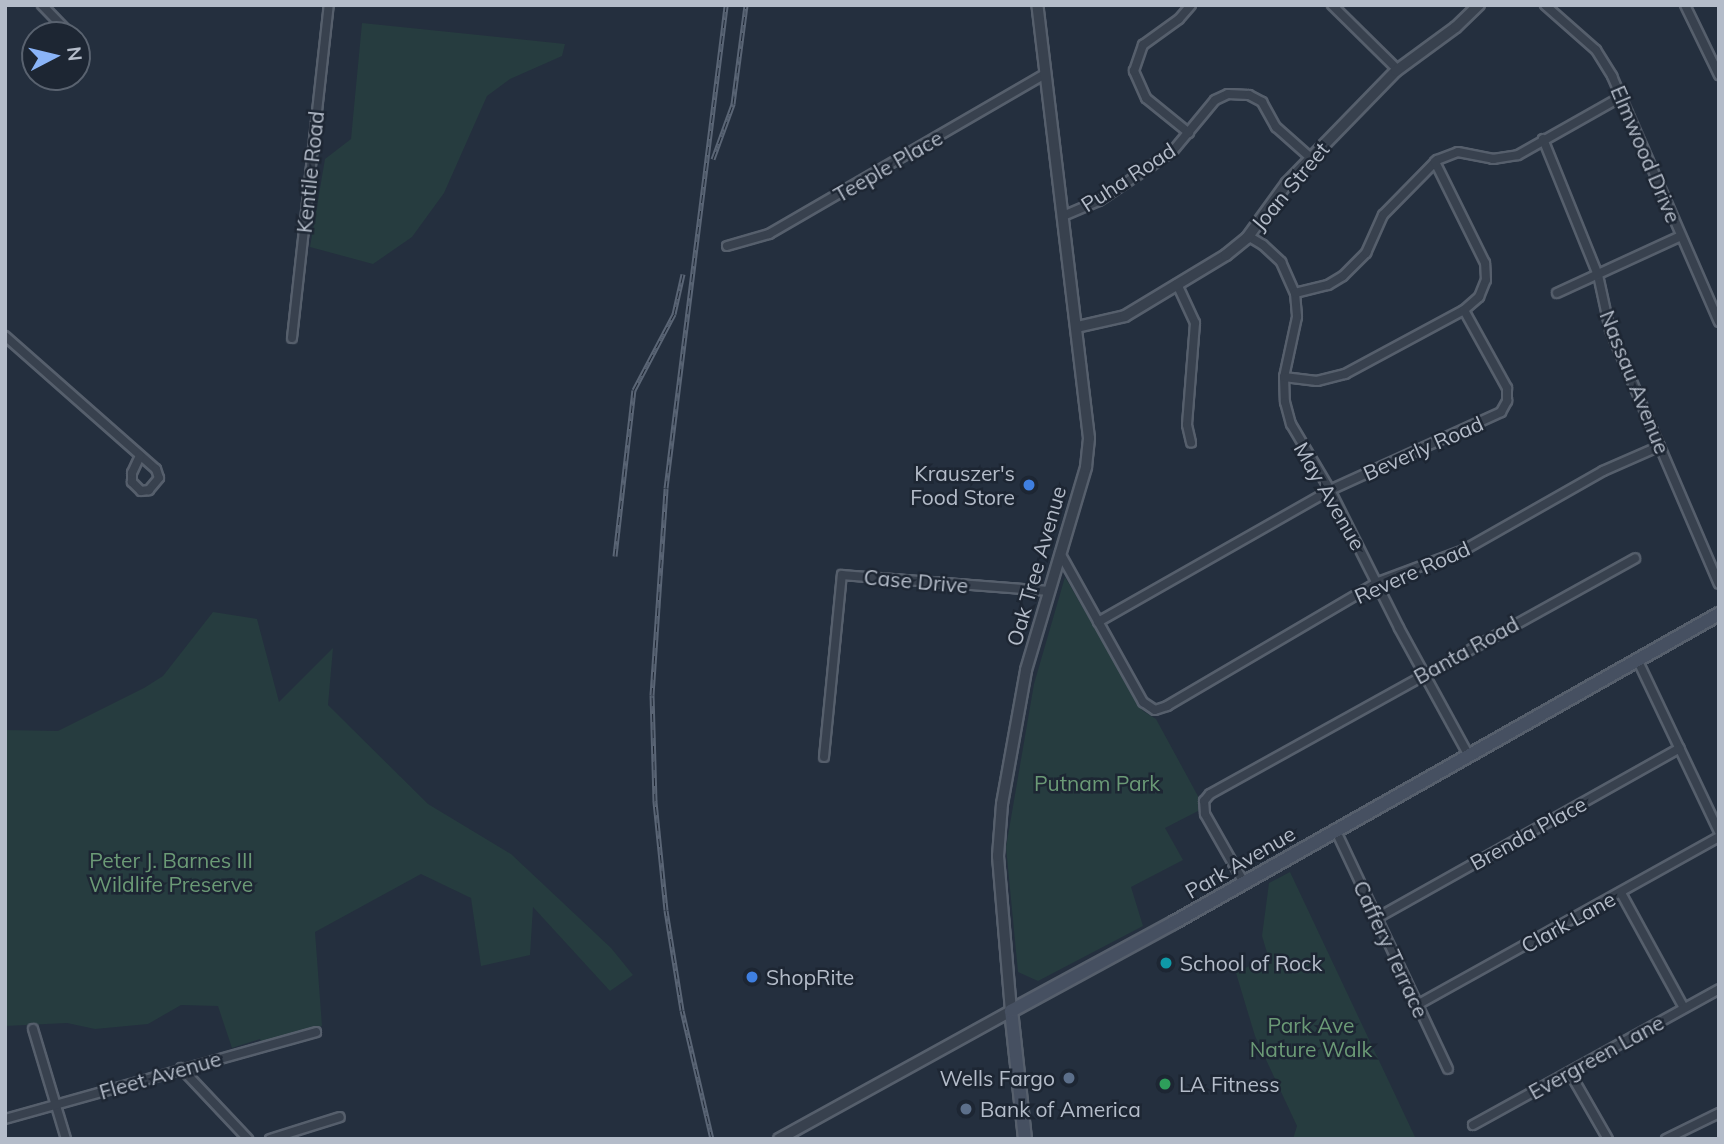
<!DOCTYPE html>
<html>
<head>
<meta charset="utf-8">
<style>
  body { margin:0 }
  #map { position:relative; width:1724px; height:1144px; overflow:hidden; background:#242f3e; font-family:Mulish,sans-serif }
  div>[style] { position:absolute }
  .green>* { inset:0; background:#263c3f }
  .roads { filter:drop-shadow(2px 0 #565f6c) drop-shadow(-2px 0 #565f6c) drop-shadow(0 2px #565f6c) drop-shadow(0 -2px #565f6c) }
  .minor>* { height:8px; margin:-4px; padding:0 4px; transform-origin:4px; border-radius:4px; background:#38414e }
  .tertiary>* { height:10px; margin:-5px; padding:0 5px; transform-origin:5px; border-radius:5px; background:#38414e }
  .secondary>* { height:12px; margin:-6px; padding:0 6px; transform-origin:6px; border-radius:6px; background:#465061 }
  .rail>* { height:5px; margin-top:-2.5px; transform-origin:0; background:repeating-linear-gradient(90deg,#1d2633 0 8px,#5a6575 0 16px); box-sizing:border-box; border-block:2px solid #5a6575 }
  .dots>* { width:19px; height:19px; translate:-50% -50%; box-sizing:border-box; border:4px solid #1d2633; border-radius:50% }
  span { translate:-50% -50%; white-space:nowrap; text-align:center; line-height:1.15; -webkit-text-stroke:5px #1d2633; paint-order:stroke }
  .street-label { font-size:21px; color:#b4bcc9 }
  .poi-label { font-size:21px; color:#b4bcc9 }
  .right { translate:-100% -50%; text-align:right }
  .left { translate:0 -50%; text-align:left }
  .park-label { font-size:21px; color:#6b9a76 }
  .frame { position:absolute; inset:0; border:7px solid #b4bcc9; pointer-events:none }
  .north { position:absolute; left:21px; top:21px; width:70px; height:70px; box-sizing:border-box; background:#1d2633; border:2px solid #59626f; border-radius:50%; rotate:83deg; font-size:19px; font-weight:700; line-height:28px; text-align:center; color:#b4bcc9 }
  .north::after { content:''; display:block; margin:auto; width:24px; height:32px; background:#8ab4f8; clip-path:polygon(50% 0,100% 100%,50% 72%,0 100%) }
</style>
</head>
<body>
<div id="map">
  <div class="green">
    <div style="clip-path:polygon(362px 23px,565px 44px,562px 56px,510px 79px,487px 96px,444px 193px,412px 237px,373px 264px,310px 247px,325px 159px,351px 139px)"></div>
    <div style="clip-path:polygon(1065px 577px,1143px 711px,1156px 719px,1199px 798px,1200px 810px,1165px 828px,1183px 860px,1131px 887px,1143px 926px,1038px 981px,1018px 972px,1006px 847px,1034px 684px)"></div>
    <div style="clip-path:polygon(213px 612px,257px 619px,279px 702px,333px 648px,328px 705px,428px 804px,511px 854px,611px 948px,633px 975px,610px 991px,533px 907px,530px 955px,481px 966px,471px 898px,421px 874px,315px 932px,322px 1026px,263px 1048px,260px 1039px,232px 1048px,218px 1006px,181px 1005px,148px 1024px,95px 1029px,67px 1023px,5px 1026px,5px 730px,58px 731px,144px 688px,163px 676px)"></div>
    <div style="clip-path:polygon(1290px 872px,1416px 1139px,1293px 1139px,1297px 1126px,1255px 1036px,1236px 973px,1268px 956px,1262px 936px,1269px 883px)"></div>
  </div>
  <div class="roads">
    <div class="minor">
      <div style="left:42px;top:5px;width:32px;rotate:46deg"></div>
      <div style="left:1332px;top:5px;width:91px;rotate:44.6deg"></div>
      <div style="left:1545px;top:5px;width:68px;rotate:41.4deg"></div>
      <div style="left:1596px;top:50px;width:31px;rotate:58deg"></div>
      <div style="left:1612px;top:76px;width:268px;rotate:66.5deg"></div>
      <div style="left:1685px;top:5px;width:78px;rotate:64.1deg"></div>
      <div style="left:1189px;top:133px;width:55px;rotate:-140.9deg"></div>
      <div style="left:1146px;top:98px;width:30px;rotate:-114deg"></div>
      <div style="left:1134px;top:71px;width:28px;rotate:-71deg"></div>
      <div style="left:1143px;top:45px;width:44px;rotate:-35.8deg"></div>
      <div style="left:1179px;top:19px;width:18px;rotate:-49deg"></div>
      <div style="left:1543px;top:139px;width:147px;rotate:68deg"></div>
      <div style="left:1598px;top:275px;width:56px;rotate:77.7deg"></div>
      <div style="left:1610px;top:330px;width:276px;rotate:66.8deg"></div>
      <div style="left:1063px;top:216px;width:39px;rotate:-23deg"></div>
      <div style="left:1099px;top:201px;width:88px;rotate:-33.9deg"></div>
      <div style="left:1172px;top:152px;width:67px;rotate:-50.4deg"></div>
      <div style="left:1215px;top:100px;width:14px;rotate:-25deg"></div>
      <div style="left:1228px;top:94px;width:21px;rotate:3deg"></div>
      <div style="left:1249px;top:95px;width:15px;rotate:28deg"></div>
      <div style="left:1262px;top:102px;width:29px;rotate:61deg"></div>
      <div style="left:1276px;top:127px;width:47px;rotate:41.5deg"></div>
      <div style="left:1248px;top:236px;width:17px;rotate:31deg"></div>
      <div style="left:1263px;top:245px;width:25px;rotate:43deg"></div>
      <div style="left:1281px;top:262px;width:34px;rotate:66deg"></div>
      <div style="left:1295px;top:293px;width:24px;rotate:85deg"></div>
      <div style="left:1297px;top:317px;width:61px;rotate:102.2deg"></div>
      <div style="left:1284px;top:377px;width:25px;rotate:88deg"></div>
      <div style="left:1285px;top:402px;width:23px;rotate:75deg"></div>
      <div style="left:1291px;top:424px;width:77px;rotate:59.4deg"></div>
      <div style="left:1330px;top:490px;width:154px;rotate:63.4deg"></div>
      <div style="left:1399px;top:628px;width:144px;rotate:61.3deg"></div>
      <div style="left:727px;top:246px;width:44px;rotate:-15.9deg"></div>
      <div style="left:769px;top:234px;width:319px;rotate:-30.1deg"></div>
      <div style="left:1177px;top:284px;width:43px;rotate:65.2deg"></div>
      <div style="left:1195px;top:323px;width:102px;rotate:94.5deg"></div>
      <div style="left:1187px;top:425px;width:18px;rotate:77deg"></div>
      <div style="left:1295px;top:293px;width:34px;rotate:-14deg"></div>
      <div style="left:1328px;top:285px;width:17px;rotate:-31deg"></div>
      <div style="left:1343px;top:276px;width:33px;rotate:-45deg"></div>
      <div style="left:1366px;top:253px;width:42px;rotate:-65.9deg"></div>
      <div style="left:1383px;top:215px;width:77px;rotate:-45.5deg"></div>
      <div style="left:1437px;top:160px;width:22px;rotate:-21deg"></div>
      <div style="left:1458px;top:152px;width:36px;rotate:11deg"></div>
      <div style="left:1493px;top:159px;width:25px;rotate:-9deg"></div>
      <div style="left:1518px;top:155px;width:118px;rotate:-29.4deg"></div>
      <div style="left:1557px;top:293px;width:136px;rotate:-24.7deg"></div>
      <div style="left:5px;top:336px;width:201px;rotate:41.4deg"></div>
      <div style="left:156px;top:469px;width:9px;rotate:72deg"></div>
      <div style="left:159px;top:478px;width:16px;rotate:130deg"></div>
      <div style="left:149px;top:490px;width:8px;rotate:173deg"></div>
      <div style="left:141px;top:491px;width:13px;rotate:-135deg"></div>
      <div style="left:132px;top:482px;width:9px;rotate:-90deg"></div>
      <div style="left:132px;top:473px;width:19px;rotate:-65deg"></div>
      <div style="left:292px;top:338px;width:335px;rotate:-83.7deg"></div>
      <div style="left:1284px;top:377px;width:33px;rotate:7deg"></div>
      <div style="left:1317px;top:381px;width:29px;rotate:-14deg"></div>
      <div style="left:1345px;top:374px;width:135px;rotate:-28.3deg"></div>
      <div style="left:1464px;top:310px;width:20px;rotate:-41deg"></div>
      <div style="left:1479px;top:297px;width:18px;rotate:-68deg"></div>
      <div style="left:1486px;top:280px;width:17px;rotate:-93deg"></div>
      <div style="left:1485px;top:263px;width:113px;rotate:-116.3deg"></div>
      <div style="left:1060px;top:553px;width:171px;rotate:60.9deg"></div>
      <div style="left:1143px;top:702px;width:14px;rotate:34deg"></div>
      <div style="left:1155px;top:710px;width:13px;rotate:-18deg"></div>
      <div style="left:1167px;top:706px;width:245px;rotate:-30.4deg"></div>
      <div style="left:1378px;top:582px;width:92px;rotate:-20.4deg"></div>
      <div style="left:1464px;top:550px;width:160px;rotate:-29.6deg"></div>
      <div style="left:1603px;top:471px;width:62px;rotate:-23.7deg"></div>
      <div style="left:1098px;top:622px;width:267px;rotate:-29.6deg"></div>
      <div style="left:1330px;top:490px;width:188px;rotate:-24.5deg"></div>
      <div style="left:1501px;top:412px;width:13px;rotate:-61deg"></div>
      <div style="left:1507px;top:401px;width:13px;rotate:-90deg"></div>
      <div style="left:1507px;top:388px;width:89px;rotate:-118.9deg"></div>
      <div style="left:1637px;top:659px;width:191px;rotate:64.6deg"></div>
      <div style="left:824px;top:757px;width:183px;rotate:-84.4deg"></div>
      <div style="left:842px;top:575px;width:207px;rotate:4.4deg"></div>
      <div style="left:1335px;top:829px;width:265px;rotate:64.8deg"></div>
      <div style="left:1243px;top:881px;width:77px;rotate:-119.6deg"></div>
      <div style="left:1205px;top:814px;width:13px;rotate:-94deg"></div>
      <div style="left:1204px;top:801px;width:9px;rotate:-49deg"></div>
      <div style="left:1210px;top:794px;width:486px;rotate:-29deg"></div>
      <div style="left:1621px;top:893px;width:131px;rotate:61.3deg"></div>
      <div style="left:1377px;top:918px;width:347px;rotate:-29.3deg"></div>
      <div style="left:1417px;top:1005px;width:346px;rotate:-29.1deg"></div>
      <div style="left:33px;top:1029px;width:115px;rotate:73.3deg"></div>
      <div style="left:181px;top:1068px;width:98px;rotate:46.7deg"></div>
      <div style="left:1570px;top:1073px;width:76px;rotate:60.1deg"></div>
      <div style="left:5px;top:1119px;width:323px;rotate:-15.6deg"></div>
      <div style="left:1473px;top:1125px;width:281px;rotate:-28.9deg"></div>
      <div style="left:270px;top:1139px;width:73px;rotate:-17.4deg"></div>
      <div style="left:1666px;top:1139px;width:59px;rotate:-26.1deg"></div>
    </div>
    <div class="tertiary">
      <div style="left:1077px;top:327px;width:49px;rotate:-12.9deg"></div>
      <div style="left:1125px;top:316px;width:118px;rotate:-31.1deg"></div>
      <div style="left:1226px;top:255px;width:27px;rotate:-39deg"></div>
      <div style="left:1247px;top:238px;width:68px;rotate:-54deg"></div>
      <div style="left:1287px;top:183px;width:156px;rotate:-45.8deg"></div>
      <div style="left:1396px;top:71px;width:74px;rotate:-36.3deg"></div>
      <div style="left:1456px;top:27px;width:32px;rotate:-44deg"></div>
      <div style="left:779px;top:1139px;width:265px;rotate:-28.9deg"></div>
      <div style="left:1011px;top:1011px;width:156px;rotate:-94.8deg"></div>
      <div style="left:998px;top:856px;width:52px;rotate:-85.6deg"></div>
      <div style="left:1002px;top:804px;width:136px;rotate:-79.8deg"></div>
      <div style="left:1026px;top:670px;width:212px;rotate:-73.5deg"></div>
      <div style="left:1086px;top:467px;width:29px;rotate:-84deg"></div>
      <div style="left:1089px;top:438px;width:436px;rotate:-96.8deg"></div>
    </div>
    <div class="secondary">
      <div style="left:1025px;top:1139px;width:129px;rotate:-96.2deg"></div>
      <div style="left:1011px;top:1011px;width:184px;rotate:-28.5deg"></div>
      <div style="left:1173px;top:923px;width:627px;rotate:-29.51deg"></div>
    </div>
  </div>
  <div class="rail">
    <div style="left:713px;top:159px;width:59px;rotate:-70deg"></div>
    <div style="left:733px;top:104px;width:100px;rotate:-82.5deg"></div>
    <div style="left:615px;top:556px;width:167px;rotate:-83.5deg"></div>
    <div style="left:634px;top:390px;width:86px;rotate:-62.2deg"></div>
    <div style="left:674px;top:314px;width:41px;rotate:-77.3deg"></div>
    <div style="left:712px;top:1139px;width:132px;rotate:-103.1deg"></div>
    <div style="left:682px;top:1010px;width:101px;rotate:-99.1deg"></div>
    <div style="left:666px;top:910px;width:110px;rotate:-95.8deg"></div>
    <div style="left:655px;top:801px;width:106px;rotate:-91.6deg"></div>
    <div style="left:652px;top:695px;width:207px;rotate:-86.1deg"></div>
    <div style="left:666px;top:488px;width:487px;rotate:-82.9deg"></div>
  </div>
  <div class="dots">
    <div style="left:1029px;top:485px;background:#3f7fe0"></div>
    <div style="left:1166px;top:963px;background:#0f9aa8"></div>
    <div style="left:752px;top:977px;background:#3f7fe0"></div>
    <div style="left:1069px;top:1078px;background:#5c6f8a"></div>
    <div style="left:1165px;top:1084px;background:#2e9e5b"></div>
    <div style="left:966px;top:1109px;background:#5c6f8a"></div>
  </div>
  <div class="street-label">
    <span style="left:1646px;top:154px;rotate:67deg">Elmwood Drive</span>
    <span style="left:888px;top:166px;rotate:-30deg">Teeple Place</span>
    <span style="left:310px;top:172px;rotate:-84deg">Kentile Road</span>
    <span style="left:1128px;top:177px;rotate:-33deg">Puha Road</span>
    <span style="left:1290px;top:186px;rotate:-50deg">Joan Street</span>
    <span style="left:1635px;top:382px;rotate:68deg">Nassau Avenue</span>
    <span style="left:1423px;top:448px;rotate:-24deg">Beverly Road</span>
    <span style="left:1330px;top:496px;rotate:60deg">May Avenue</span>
    <span style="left:1036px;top:566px;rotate:-74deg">Oak Tree Avenue</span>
    <span style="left:1412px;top:572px;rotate:-24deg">Revere Road</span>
    <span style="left:916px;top:581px;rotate:5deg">Case Drive</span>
    <span style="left:1466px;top:650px;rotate:-29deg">Banta Road</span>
    <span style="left:1528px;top:833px;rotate:-29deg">Brenda Place</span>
    <span style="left:1240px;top:862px;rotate:-30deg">Park Avenue</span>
    <span style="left:1568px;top:922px;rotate:-29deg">Clark Lane</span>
    <span style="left:1391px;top:949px;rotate:65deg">Caffery Terrace</span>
    <span style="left:1596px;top:1057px;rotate:-29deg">Evergreen Lane</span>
    <span style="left:160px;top:1075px;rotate:-16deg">Fleet Avenue</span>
  </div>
  <div class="poi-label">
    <span class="right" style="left:1015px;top:485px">Krauszer's<br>Food Store</span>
    <span class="left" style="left:1180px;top:963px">School of Rock</span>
    <span class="left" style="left:766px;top:977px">ShopRite</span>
    <span class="right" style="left:1055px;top:1078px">Wells Fargo</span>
    <span class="left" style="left:1179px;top:1084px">LA Fitness</span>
    <span class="left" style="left:980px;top:1109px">Bank of America</span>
  </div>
  <div class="park-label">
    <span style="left:1097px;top:783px">Putnam Park</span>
    <span style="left:171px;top:872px">Peter J. Barnes III<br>Wildlife Preserve</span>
    <span style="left:1311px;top:1037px">Park Ave<br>Nature Walk</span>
  </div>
  <div class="frame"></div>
  <div class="north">N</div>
</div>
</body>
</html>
